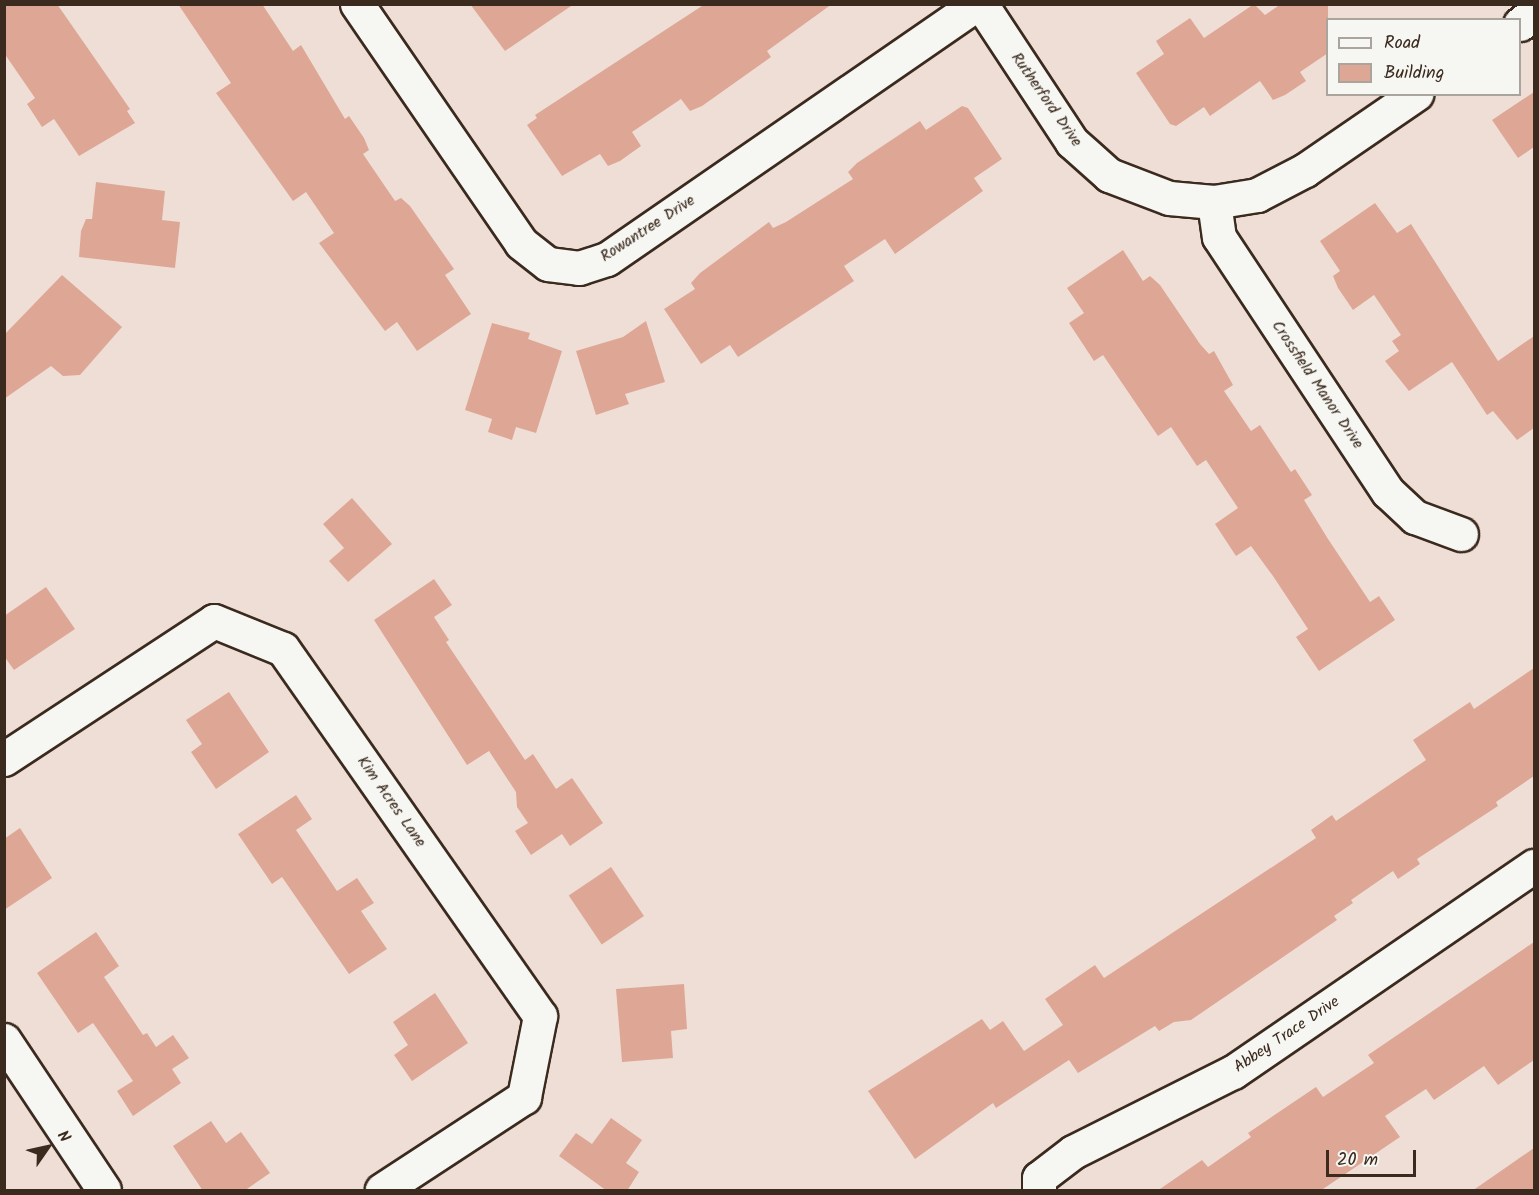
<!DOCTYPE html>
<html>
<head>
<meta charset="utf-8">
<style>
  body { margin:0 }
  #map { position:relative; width:1539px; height:1195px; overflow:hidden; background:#efded6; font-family:Kalam,sans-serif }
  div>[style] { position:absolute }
  .building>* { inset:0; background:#dea795; transform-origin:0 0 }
  .roads { filter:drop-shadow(2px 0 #3b2a1e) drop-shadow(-2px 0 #3b2a1e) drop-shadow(0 2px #3b2a1e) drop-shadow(0 -2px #3b2a1e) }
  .minor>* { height:33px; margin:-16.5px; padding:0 16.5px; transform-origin:16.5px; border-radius:16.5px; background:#f6f6f2 }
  span { translate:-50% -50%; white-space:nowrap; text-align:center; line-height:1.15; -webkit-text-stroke:4.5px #f6f6f2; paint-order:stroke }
  .street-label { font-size:16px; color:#3b2a1e }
  .frame { position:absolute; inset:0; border:6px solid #3b2a1e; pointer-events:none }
  .legend { position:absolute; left:1326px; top:18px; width:195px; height:78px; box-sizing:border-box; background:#f6f6f2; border:2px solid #aba49d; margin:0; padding:8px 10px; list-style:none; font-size:18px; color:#3b2a1e }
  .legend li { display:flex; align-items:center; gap:12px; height:30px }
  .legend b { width:30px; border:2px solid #aba49d }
  .north { position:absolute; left:18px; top:1117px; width:60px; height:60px; -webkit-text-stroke:4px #f6f6f2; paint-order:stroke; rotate:56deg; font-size:16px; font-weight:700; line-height:24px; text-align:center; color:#3b2a1e }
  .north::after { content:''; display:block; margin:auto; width:21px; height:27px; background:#3b2a1e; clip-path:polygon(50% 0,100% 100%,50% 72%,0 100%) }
  .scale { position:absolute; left:1326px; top:1150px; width:90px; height:27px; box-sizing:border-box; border:3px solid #3b2a1e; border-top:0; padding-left:8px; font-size:18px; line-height:21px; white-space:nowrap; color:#3b2a1e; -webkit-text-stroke:4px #f6f6f2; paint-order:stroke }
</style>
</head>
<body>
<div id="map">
  <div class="building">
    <div style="clip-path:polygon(4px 4px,57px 4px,130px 109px,127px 111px,135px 123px,79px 156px,54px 119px,42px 127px,27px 104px,35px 98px,4px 53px)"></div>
    <div style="clip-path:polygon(178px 4px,262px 4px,293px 51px,301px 45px,345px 119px,349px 116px,364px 138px,369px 150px,363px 154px,395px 201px,401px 198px,410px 206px,454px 269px,445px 275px,471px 314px,417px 351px,397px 322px,385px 331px,319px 243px,334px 233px,306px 192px,293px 201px,216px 93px,231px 83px)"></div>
    <div style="clip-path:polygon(470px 4px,574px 4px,505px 51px)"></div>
    <div style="clip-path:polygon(705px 4px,832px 4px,767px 51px,771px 57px,702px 106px,690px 111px,681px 99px,632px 132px,641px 146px,620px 161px,608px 166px,600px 154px,562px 176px,527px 125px,537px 118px,535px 115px)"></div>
    <div style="clip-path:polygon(1254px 4px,1265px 15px,1281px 4px,1328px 4px,1328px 53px,1300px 72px,1306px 81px,1285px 95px,1273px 100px,1260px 81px,1210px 116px,1204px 107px,1176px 126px,1170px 124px,1136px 73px,1164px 54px,1156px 41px,1190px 18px,1204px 38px)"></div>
    <div style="clip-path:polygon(1534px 92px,1534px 147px,1518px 158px,1492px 120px)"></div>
    <div style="clip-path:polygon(962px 106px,968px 108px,1002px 159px,974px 178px,983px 191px,895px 254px,885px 239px,844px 266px,854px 281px,738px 357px,730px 345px,701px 364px,664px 309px,695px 289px,691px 283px,700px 273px,769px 222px,773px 228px,786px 222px,853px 179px,848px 172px,857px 163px,920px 121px,926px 130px)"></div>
    <div style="clip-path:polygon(96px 182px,165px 191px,162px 220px,180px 222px,175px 268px,79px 257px,81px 231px,86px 219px,92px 219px)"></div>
    <div style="clip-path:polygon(1375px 203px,1397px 233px,1411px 224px,1498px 361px,1534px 336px,1534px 428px,1517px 440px,1493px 411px,1487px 415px,1452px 362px,1409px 391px,1385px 361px,1399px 351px,1392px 341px,1401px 335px,1374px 295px,1353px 310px,1338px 288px,1333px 276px,1340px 271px,1320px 241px)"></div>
    <div style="clip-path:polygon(1123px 250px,1143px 281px,1150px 276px,1160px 285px,1200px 344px,1209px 354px,1214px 351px,1233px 385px,1224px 391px,1251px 431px,1260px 425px,1291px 472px,1295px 469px,1312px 495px,1304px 500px,1328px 539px,1370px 602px,1379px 596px,1395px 620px,1319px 671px,1296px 637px,1308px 629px,1273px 576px,1251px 546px,1236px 556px,1215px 524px,1238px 508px,1206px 460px,1197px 466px,1171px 427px,1158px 436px,1103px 355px,1094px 361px,1069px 323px,1084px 313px,1067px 288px)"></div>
    <div style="clip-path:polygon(62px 275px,122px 327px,80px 375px,63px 376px,51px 366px,4px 399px,4px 335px)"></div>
    <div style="clip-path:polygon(646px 321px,665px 382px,625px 394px,629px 404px,596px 415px,576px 351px,623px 337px)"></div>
    <div style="clip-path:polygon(492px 323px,530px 333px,528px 339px,562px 351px,536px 433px,516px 427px,512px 440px,488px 432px,492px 419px,465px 410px)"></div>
    <div style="clip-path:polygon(352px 498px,392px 544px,348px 582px,329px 561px,344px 548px,323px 524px)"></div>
    <div style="clip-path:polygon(434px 579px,452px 605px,434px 617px,449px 640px,446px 642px,525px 760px,533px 754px,556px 789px,572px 778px,603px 823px,570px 846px,562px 834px,531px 855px,515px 831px,528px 823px,517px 807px,516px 792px,489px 751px,467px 765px,374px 620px)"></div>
    <div style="clip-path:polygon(46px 587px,75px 629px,14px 670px,4px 656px,4px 616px)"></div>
    <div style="clip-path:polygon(1534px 668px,1534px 776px,1496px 802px,1498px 806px,1417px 859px,1420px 864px,1398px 879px,1393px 871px,1351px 900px,1353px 903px,1334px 916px,1337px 920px,1191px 1020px,1174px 1022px,1159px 1031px,1155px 1026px,1078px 1073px,1069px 1060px,996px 1108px,993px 1103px,915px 1159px,868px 1091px,982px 1019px,990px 1030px,1003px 1021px,1024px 1051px,1063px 1025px,1045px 999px,1095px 965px,1104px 978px,1316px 838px,1311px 830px,1332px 815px,1336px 821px,1426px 760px,1413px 740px,1470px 702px,1474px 709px)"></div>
    <div style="clip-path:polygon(229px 692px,269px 752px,216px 789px,191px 752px,202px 744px,186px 720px)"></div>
    <div style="clip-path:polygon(296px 795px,312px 819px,296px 830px,337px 891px,357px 878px,374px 903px,361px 911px,387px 949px,349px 974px,282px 877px,272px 884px,238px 834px)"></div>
    <div style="clip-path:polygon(20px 828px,52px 878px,4px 910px,4px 839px)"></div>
    <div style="left:611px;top:867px;width:59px;height:51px;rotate:56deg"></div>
    <div style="clip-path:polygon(96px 932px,119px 966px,104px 977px,143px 1035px,147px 1033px,156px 1047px,173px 1035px,189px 1058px,172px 1069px,181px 1083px,133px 1116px,117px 1091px,133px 1081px,93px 1023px,78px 1033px,37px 973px)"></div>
    <div style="clip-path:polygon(1534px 942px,1534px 1060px,1498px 1085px,1484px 1066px,1434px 1100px,1426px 1089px,1385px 1116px,1400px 1137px,1320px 1191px,1157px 1191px,1202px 1160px,1208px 1167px,1251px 1137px,1248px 1133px,1316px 1087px,1323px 1097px,1374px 1063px,1368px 1055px)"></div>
    <div style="clip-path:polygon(684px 984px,687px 1029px,671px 1031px,673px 1058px,622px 1062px,616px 989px)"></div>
    <div style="clip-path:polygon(435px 993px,468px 1043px,412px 1081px,394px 1055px,408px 1045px,393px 1022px)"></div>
    <div style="clip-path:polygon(611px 1118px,642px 1140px,626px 1163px,639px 1172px,627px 1191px,607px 1191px,559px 1156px,576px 1133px,592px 1144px)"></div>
    <div style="clip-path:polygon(211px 1121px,226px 1143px,241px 1132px,270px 1173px,244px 1191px,203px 1191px,173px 1146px)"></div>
    <div style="clip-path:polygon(1534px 1148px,1534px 1191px,1472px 1191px)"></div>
  </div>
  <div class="roads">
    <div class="minor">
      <div style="left:357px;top:4px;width:290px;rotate:55.5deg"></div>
      <div style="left:521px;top:243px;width:34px;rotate:38deg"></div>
      <div style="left:548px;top:264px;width:31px;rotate:7deg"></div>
      <div style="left:579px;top:268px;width:29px;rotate:-18deg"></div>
      <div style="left:607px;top:259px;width:449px;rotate:-34.6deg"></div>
      <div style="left:981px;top:4px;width:165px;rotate:56.6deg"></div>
      <div style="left:1072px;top:142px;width:50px;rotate:41.7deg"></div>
      <div style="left:1109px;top:175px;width:64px;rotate:21deg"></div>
      <div style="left:1169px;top:198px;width:45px;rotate:5.1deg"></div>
      <div style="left:1214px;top:202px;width:44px;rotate:-9.2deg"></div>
      <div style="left:1257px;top:195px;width:54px;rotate:-27.5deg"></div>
      <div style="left:1305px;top:170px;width:135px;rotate:-34.4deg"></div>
      <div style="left:1520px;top:24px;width:18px;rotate:-38deg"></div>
      <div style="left:1214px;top:202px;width:35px;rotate:82deg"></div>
      <div style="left:1219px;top:237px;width:306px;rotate:56.5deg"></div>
      <div style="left:1388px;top:492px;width:37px;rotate:43deg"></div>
      <div style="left:1415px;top:517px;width:49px;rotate:20.3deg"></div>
      <div style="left:4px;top:759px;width:251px;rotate:-33.3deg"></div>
      <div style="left:214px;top:621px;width:74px;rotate:22.1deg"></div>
      <div style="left:283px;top:649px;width:448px;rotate:55deg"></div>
      <div style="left:540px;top:1016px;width:83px;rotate:101.2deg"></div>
      <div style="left:524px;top:1097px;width:170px;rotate:146.8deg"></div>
      <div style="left:4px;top:1040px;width:180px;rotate:56.3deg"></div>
      <div style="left:1039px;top:1190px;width:12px;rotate:-90deg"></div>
      <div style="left:1039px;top:1178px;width:43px;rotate:-37.4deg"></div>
      <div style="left:1073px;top:1152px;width:179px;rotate:-26.6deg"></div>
      <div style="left:1233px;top:1072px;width:365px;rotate:-34.4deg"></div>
    </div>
  </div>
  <div class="street-label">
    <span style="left:1046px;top:100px;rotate:55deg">Rutherford Drive</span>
    <span style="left:648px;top:229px;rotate:-33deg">Rowantree Drive</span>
    <span style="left:1317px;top:385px;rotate:56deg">Crossfield Manor Drive</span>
    <span style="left:391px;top:802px;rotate:55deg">Kim Acres Lane</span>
    <span style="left:1287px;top:1035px;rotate:-34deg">Abbey Trace Drive</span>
  </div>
  <div class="frame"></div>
  <ul class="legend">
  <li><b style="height:8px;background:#f6f6f2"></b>Road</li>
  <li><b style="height:16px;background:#dea795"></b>Building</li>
  </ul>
  <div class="north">N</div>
  <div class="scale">20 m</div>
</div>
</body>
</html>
